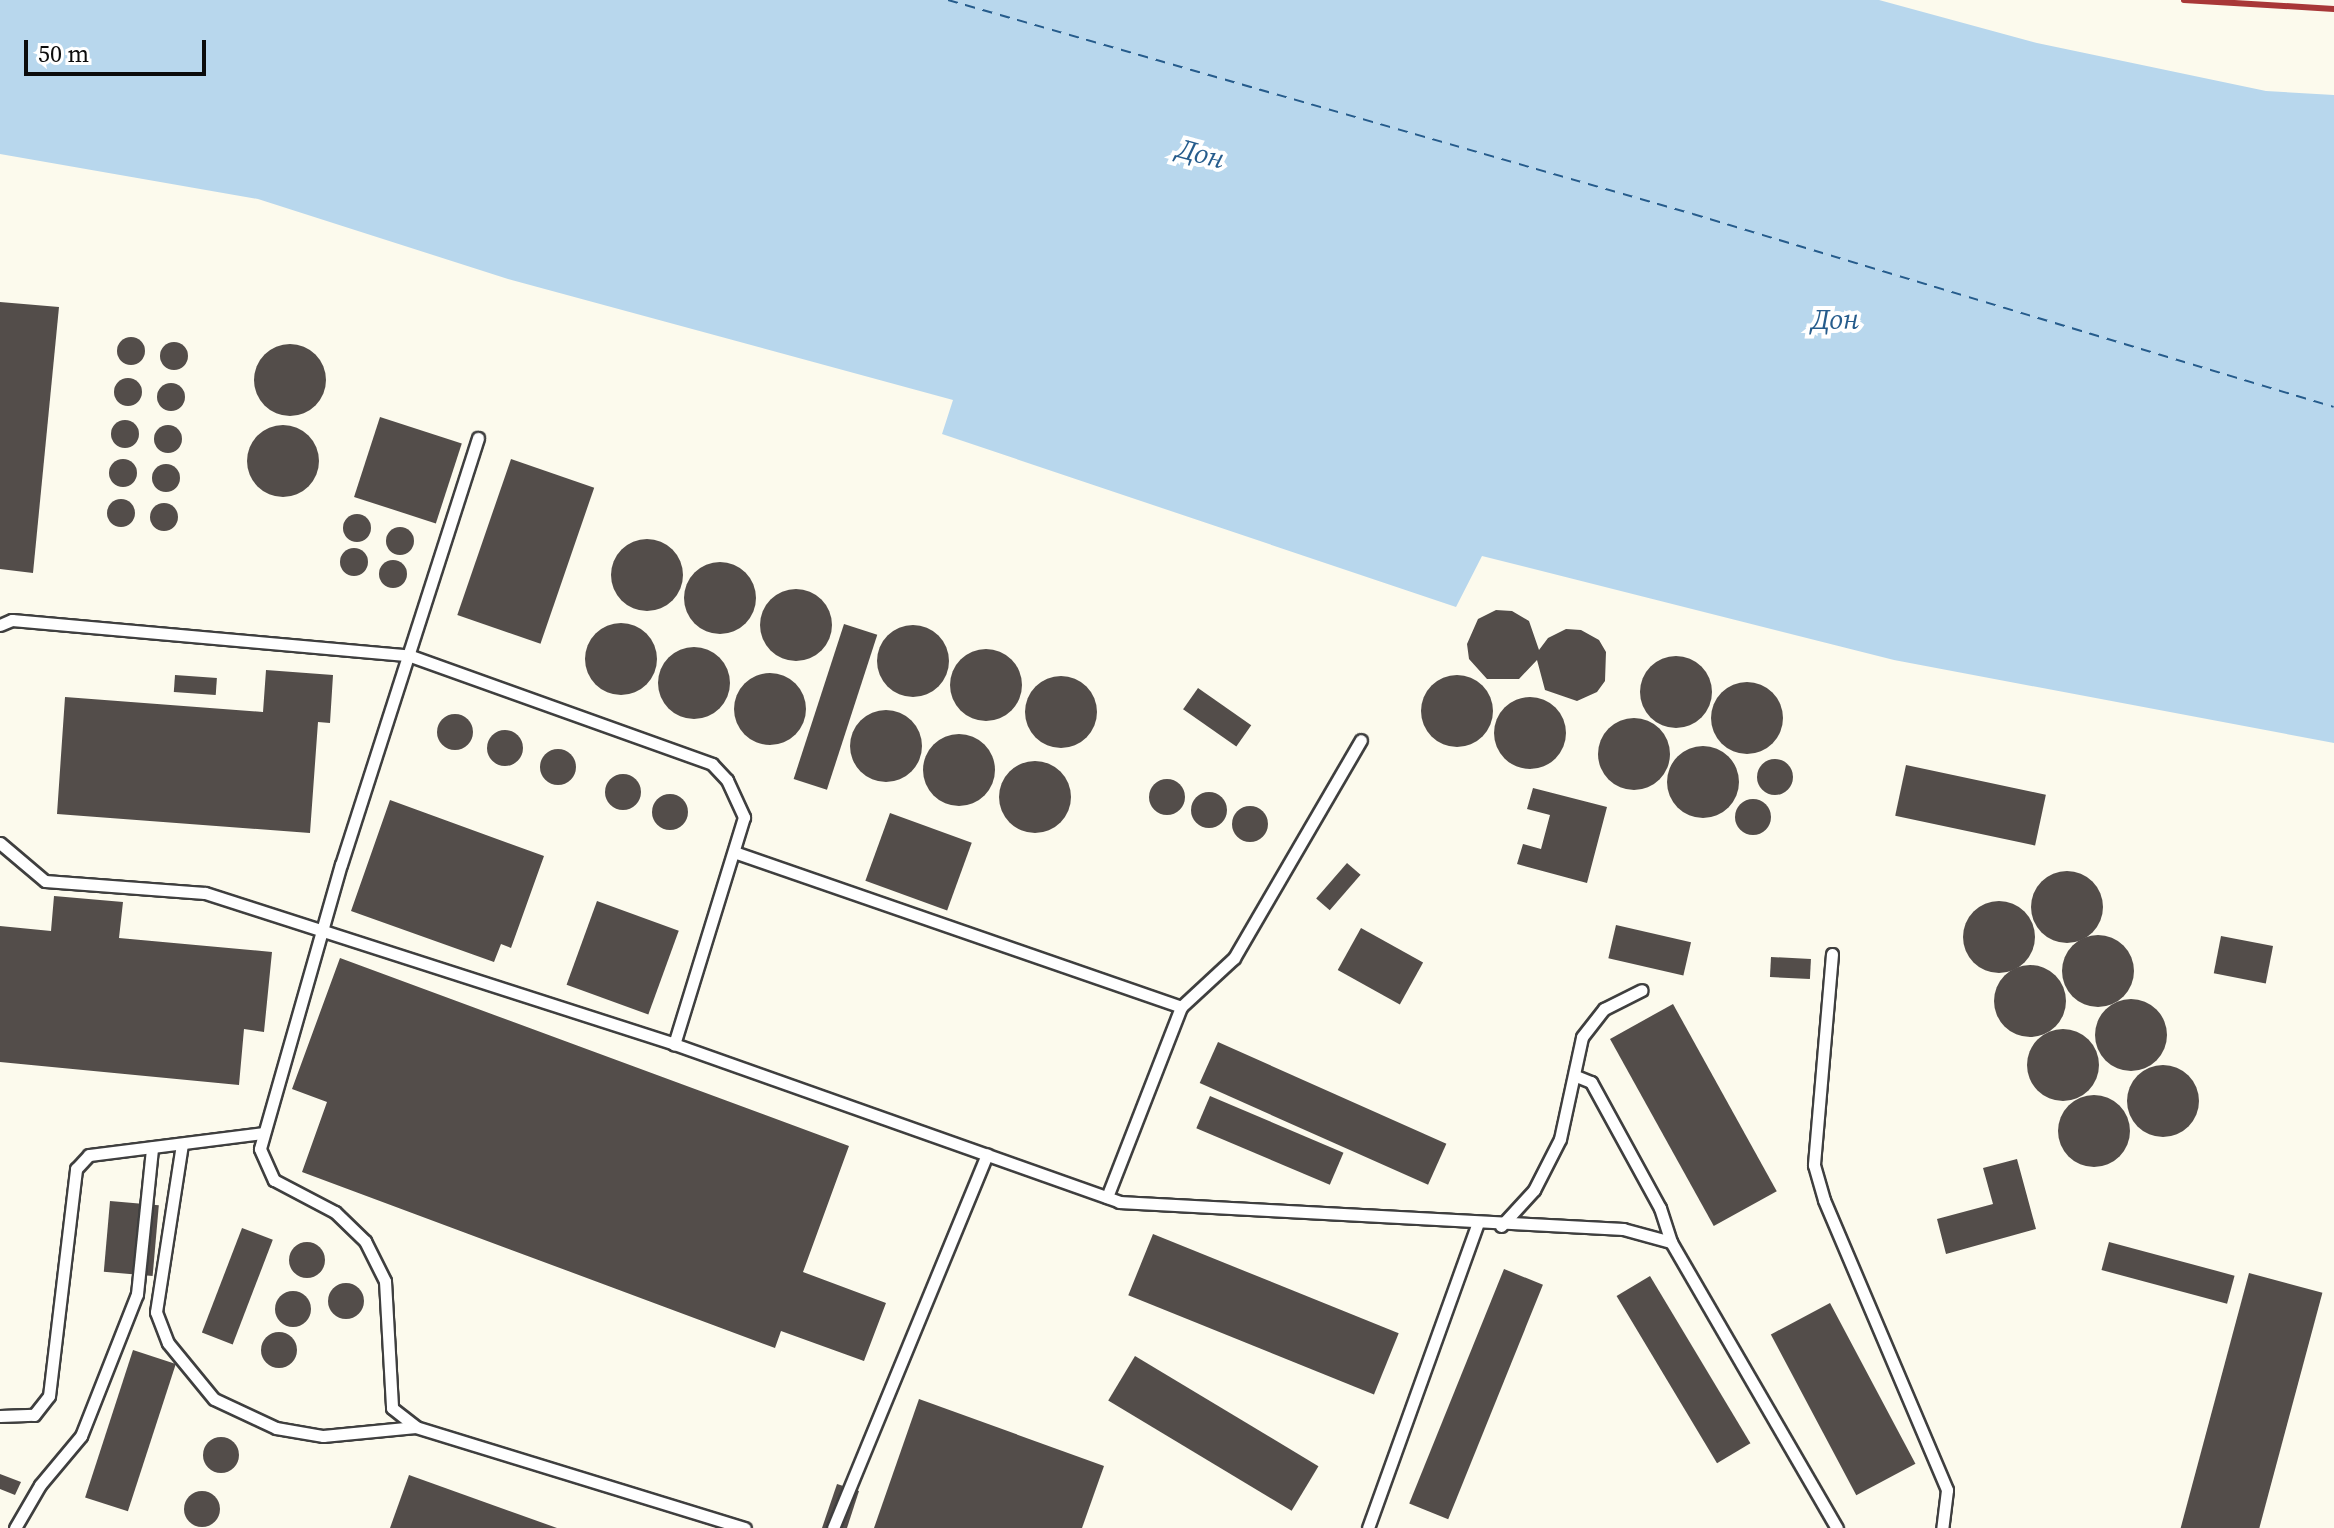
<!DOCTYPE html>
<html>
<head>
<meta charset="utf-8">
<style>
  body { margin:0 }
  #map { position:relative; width:2334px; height:1528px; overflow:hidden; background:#fcfaed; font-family:"Source Serif 4",serif }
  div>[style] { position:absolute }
  .water>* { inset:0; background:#b8d7ed }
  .ferry>* { height:2px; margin-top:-1px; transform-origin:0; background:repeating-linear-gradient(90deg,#265c8c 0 10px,transparent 0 18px) }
  .building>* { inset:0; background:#534d4a; transform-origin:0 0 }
  .round { border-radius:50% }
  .roads { filter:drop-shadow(2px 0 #3f3f3f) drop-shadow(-2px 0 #3f3f3f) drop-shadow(0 2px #3f3f3f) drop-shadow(0 -2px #3f3f3f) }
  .lane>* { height:11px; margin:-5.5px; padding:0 5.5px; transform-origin:5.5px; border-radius:5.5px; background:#fff }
  .rail>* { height:6px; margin:-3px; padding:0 3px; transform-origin:3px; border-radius:3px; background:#a83738 }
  span { translate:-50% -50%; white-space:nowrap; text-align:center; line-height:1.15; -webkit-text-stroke:8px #fff; paint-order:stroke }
  .water-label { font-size:28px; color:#265c8c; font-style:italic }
  .scale { position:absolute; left:24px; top:40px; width:182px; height:36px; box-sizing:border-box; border:4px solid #0c0c0c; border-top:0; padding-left:10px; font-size:24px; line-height:28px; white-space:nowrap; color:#0c0c0c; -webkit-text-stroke:6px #fff; paint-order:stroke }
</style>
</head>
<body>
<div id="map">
  <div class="water">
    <div style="clip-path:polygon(0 0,1879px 0,2037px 43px,2266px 91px,2334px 95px,2334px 743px,1894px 660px,1482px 556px,1456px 607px,942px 434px,953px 400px,508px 279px,258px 199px,0 154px)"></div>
  </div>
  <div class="ferry">
    <div style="left:948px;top:0;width:775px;rotate:16.03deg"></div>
    <div style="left:1693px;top:214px;width:669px;rotate:16.76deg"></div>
  </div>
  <div class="building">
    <div style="clip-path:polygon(0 302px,59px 307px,33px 573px,0 569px)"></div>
    <div class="round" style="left:117px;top:337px;width:28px;height:28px"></div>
    <div class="round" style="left:160px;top:342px;width:28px;height:28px"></div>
    <div class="round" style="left:254px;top:344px;width:72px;height:72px"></div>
    <div class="round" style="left:114px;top:378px;width:28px;height:28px"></div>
    <div class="round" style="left:157px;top:383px;width:28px;height:28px"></div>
    <div style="left:380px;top:417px;width:86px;height:84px;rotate:18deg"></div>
    <div class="round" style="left:111px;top:420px;width:28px;height:28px"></div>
    <div class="round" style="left:154px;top:425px;width:28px;height:28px"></div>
    <div class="round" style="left:247px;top:425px;width:72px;height:72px"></div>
    <div style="left:511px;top:459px;width:88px;height:165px;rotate:19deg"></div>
    <div class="round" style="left:109px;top:459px;width:28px;height:28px"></div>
    <div class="round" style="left:152px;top:464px;width:28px;height:28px"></div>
    <div class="round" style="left:107px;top:499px;width:28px;height:28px"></div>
    <div class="round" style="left:150px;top:503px;width:28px;height:28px"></div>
    <div class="round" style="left:343px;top:514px;width:28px;height:28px"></div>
    <div class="round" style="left:386px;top:527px;width:28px;height:28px"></div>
    <div class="round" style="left:611px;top:539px;width:72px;height:72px"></div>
    <div class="round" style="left:340px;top:548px;width:28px;height:28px"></div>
    <div class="round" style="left:379px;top:560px;width:28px;height:28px"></div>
    <div class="round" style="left:684px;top:562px;width:72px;height:72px"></div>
    <div class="round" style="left:760px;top:589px;width:72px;height:72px"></div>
    <div style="clip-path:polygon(1496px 610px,1512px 611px,1529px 621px,1539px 650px,1548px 638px,1566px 629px,1581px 630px,1599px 640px,1606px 652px,1605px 681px,1597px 692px,1577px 701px,1545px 690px,1537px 660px,1519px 679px,1487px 679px,1469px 659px,1467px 644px,1478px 619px)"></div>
    <div class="round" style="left:585px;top:623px;width:72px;height:72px"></div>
    <div style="left:844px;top:624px;width:35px;height:163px;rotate:18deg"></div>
    <div class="round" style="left:877px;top:625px;width:72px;height:72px"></div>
    <div class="round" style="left:658px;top:647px;width:72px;height:72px"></div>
    <div class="round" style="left:950px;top:649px;width:72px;height:72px"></div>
    <div class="round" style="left:1640px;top:656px;width:72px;height:72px"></div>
    <div style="clip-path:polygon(266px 670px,333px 675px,330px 723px,318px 722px,310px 833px,57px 814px,65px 697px,263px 712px)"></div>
    <div class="round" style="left:734px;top:673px;width:72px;height:72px"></div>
    <div style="left:175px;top:675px;width:42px;height:17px;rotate:4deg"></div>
    <div class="round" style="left:1421px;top:675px;width:72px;height:72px"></div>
    <div class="round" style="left:1025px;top:676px;width:72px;height:72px"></div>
    <div class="round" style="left:1711px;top:682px;width:72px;height:72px"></div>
    <div style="left:1198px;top:688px;width:65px;height:26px;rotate:35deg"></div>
    <div class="round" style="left:1494px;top:697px;width:72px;height:72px"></div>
    <div class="round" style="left:850px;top:710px;width:72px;height:72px"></div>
    <div class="round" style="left:437px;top:714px;width:36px;height:36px"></div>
    <div class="round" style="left:1598px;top:718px;width:72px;height:72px"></div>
    <div class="round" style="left:487px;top:730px;width:36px;height:36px"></div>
    <div class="round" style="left:923px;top:734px;width:72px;height:72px"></div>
    <div class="round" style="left:1667px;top:746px;width:72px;height:72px"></div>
    <div class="round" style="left:540px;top:749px;width:36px;height:36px"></div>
    <div class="round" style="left:1757px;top:759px;width:36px;height:36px"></div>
    <div class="round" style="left:999px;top:761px;width:72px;height:72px"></div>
    <div style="left:1906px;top:765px;width:143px;height:52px;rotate:12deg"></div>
    <div class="round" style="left:605px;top:774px;width:36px;height:36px"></div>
    <div class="round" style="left:1149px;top:779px;width:36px;height:36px"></div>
    <div style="clip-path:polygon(1533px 788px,1607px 807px,1587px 883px,1517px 864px,1523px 844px,1541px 849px,1550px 815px,1527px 809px)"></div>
    <div class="round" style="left:1191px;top:792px;width:36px;height:36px"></div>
    <div class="round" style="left:652px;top:794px;width:36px;height:36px"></div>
    <div class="round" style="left:1735px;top:799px;width:36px;height:36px"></div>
    <div style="clip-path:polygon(390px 800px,544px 856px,511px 948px,501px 944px,494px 962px,351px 911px)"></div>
    <div class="round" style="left:1232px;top:806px;width:36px;height:36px"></div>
    <div style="left:890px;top:813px;width:87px;height:72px;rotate:20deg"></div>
    <div style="left:1347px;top:863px;width:18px;height:47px;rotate:41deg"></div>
    <div class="round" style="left:2031px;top:871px;width:72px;height:72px"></div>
    <div style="clip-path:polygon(54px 896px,123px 902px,119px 938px,272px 952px,264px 1032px,244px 1029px,239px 1085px,0 1062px,0 926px,51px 931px)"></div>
    <div style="left:597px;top:901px;width:87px;height:89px;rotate:20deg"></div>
    <div class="round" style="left:1963px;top:901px;width:72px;height:72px"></div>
    <div style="left:1616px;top:925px;width:77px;height:34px;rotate:13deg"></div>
    <div style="left:1361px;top:928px;width:71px;height:48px;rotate:29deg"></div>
    <div class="round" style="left:2062px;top:935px;width:72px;height:72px"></div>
    <div style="left:2221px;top:936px;width:53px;height:38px;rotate:11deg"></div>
    <div style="left:1771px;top:957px;width:40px;height:20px;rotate:3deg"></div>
    <div style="clip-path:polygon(340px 958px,849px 1146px,803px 1272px,886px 1303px,864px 1361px,781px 1331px,775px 1348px,302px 1172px,327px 1102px,292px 1089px)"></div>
    <div class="round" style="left:1994px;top:965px;width:72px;height:72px"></div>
    <div class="round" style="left:2095px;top:999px;width:72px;height:72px"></div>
    <div style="left:1673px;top:1004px;width:214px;height:72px;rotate:61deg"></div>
    <div class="round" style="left:2027px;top:1029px;width:72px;height:72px"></div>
    <div style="left:1218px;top:1042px;width:250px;height:45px;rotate:24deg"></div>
    <div class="round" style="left:2127px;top:1065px;width:72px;height:72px"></div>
    <div class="round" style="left:2058px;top:1095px;width:72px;height:72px"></div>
    <div style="left:1210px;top:1096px;width:145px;height:35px;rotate:23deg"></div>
    <div style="clip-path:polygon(2017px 1159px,2036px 1229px,1946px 1254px,1937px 1219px,1993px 1204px,1983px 1168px)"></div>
    <div style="left:110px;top:1201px;width:49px;height:71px;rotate:5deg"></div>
    <div style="left:242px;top:1228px;width:33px;height:112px;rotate:21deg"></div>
    <div style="left:1153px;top:1234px;width:265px;height:66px;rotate:22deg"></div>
    <div style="left:2109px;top:1242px;width:130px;height:29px;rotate:15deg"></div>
    <div class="round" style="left:289px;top:1242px;width:36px;height:36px"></div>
    <div style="left:1504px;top:1269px;width:42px;height:253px;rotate:22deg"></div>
    <div style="left:2249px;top:1273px;width:76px;height:264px;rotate:15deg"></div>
    <div style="left:1650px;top:1276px;width:195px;height:39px;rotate:59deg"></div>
    <div class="round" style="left:328px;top:1283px;width:36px;height:36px"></div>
    <div class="round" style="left:275px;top:1291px;width:36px;height:36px"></div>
    <div style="left:1830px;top:1303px;width:182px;height:67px;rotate:62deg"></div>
    <div class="round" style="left:261px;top:1332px;width:36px;height:36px"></div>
    <div style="left:133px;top:1350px;width:45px;height:155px;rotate:18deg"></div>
    <div style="left:1135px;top:1356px;width:214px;height:52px;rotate:31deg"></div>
    <div style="clip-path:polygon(919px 1399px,1104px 1466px,1082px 1528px,874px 1528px)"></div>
    <div class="round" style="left:203px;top:1437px;width:36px;height:36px"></div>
    <div style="clip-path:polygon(0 1474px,21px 1482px,15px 1495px,0 1489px)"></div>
    <div style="clip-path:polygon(409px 1475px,557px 1528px,390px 1528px)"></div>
    <div style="clip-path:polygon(837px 1484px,859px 1491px,847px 1528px,822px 1528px)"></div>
    <div class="round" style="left:184px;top:1491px;width:36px;height:36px"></div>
  </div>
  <div class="roads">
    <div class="lane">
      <div style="left:478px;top:438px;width:447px;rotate:107.8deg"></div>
      <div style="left:341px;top:864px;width:296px;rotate:105.9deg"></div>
      <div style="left:260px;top:1149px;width:34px;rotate:66deg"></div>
      <div style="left:274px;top:1180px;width:69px;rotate:27.7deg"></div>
      <div style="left:335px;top:1212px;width:42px;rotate:44deg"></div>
      <div style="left:365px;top:1241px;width:45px;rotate:63.4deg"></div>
      <div style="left:385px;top:1281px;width:127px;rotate:86.8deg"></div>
      <div style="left:392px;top:1408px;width:31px;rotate:38deg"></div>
      <div style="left:416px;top:1427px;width:344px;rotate:17.1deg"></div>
      <div style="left:0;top:625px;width:13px;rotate:-23deg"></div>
      <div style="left:12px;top:620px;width:398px;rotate:5.1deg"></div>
      <div style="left:408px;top:655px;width:323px;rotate:19.7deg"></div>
      <div style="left:712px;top:764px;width:22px;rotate:47deg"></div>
      <div style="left:727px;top:780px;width:41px;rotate:65.3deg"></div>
      <div style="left:744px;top:817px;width:238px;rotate:107.1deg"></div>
      <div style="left:0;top:843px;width:59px;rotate:40.2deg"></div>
      <div style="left:45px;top:881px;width:160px;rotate:4.3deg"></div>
      <div style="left:205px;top:893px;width:493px;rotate:17.8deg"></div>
      <div style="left:674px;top:1044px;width:472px;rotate:19.5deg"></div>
      <div style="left:1119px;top:1202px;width:505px;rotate:3.07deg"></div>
      <div style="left:1623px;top:1229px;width:50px;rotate:15.2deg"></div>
      <div style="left:1671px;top:1242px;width:331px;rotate:59.9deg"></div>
      <div style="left:737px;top:853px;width:470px;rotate:19.1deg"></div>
      <div style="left:1832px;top:954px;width:212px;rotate:94.9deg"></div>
      <div style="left:1814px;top:1165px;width:36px;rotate:74deg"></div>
      <div style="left:1824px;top:1200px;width:315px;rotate:67deg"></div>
      <div style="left:1947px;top:1490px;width:38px;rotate:97deg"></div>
      <div style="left:1576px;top:1076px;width:16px;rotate:22deg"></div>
      <div style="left:1591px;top:1082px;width:144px;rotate:61.3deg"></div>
      <div style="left:1660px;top:1208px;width:36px;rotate:72deg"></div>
      <div style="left:182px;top:1144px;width:170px;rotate:98.8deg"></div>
      <div style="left:156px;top:1312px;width:33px;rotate:69deg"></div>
      <div style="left:168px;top:1343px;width:72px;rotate:50.6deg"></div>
      <div style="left:214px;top:1399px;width:68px;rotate:25.1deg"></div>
      <div style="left:276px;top:1428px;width:48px;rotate:9.7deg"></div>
      <div style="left:323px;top:1436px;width:93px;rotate:-5.5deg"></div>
      <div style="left:1107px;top:1197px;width:204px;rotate:-68.7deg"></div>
      <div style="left:1181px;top:1007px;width:72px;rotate:-42.8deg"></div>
      <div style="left:1234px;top:958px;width:252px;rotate:-59.8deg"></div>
      <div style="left:1501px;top:1226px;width:49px;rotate:-47.5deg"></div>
      <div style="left:1534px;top:1190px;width:57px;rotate:-63deg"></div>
      <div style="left:1560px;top:1139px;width:104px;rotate:-77.8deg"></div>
      <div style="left:1582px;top:1037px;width:36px;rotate:-52deg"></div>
      <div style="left:1604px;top:1009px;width:42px;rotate:-26.6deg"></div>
      <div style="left:0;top:1416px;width:34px;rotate:-2deg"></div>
      <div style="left:34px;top:1415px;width:24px;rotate:-52deg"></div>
      <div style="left:49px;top:1396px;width:229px;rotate:-83.2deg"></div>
      <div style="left:76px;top:1169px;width:19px;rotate:-47deg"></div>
      <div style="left:89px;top:1155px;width:175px;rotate:-7.2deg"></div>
      <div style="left:15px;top:1528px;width:50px;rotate:-59.8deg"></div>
      <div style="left:40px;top:1485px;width:64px;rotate:-50.1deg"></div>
      <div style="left:81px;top:1436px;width:153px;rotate:-68.5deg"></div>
      <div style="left:137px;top:1294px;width:147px;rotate:-84.1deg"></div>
      <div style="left:833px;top:1528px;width:404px;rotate:-67.6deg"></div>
      <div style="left:1368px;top:1528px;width:322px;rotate:-70.2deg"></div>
    </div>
  </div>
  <div class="rail">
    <div style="left:2184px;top:0;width:150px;rotate:3.4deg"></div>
  </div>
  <div class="water-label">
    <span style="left:1201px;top:153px;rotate:15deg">Дон</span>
    <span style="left:1835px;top:319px">Дон</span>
  </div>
  <div class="scale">50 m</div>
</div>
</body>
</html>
